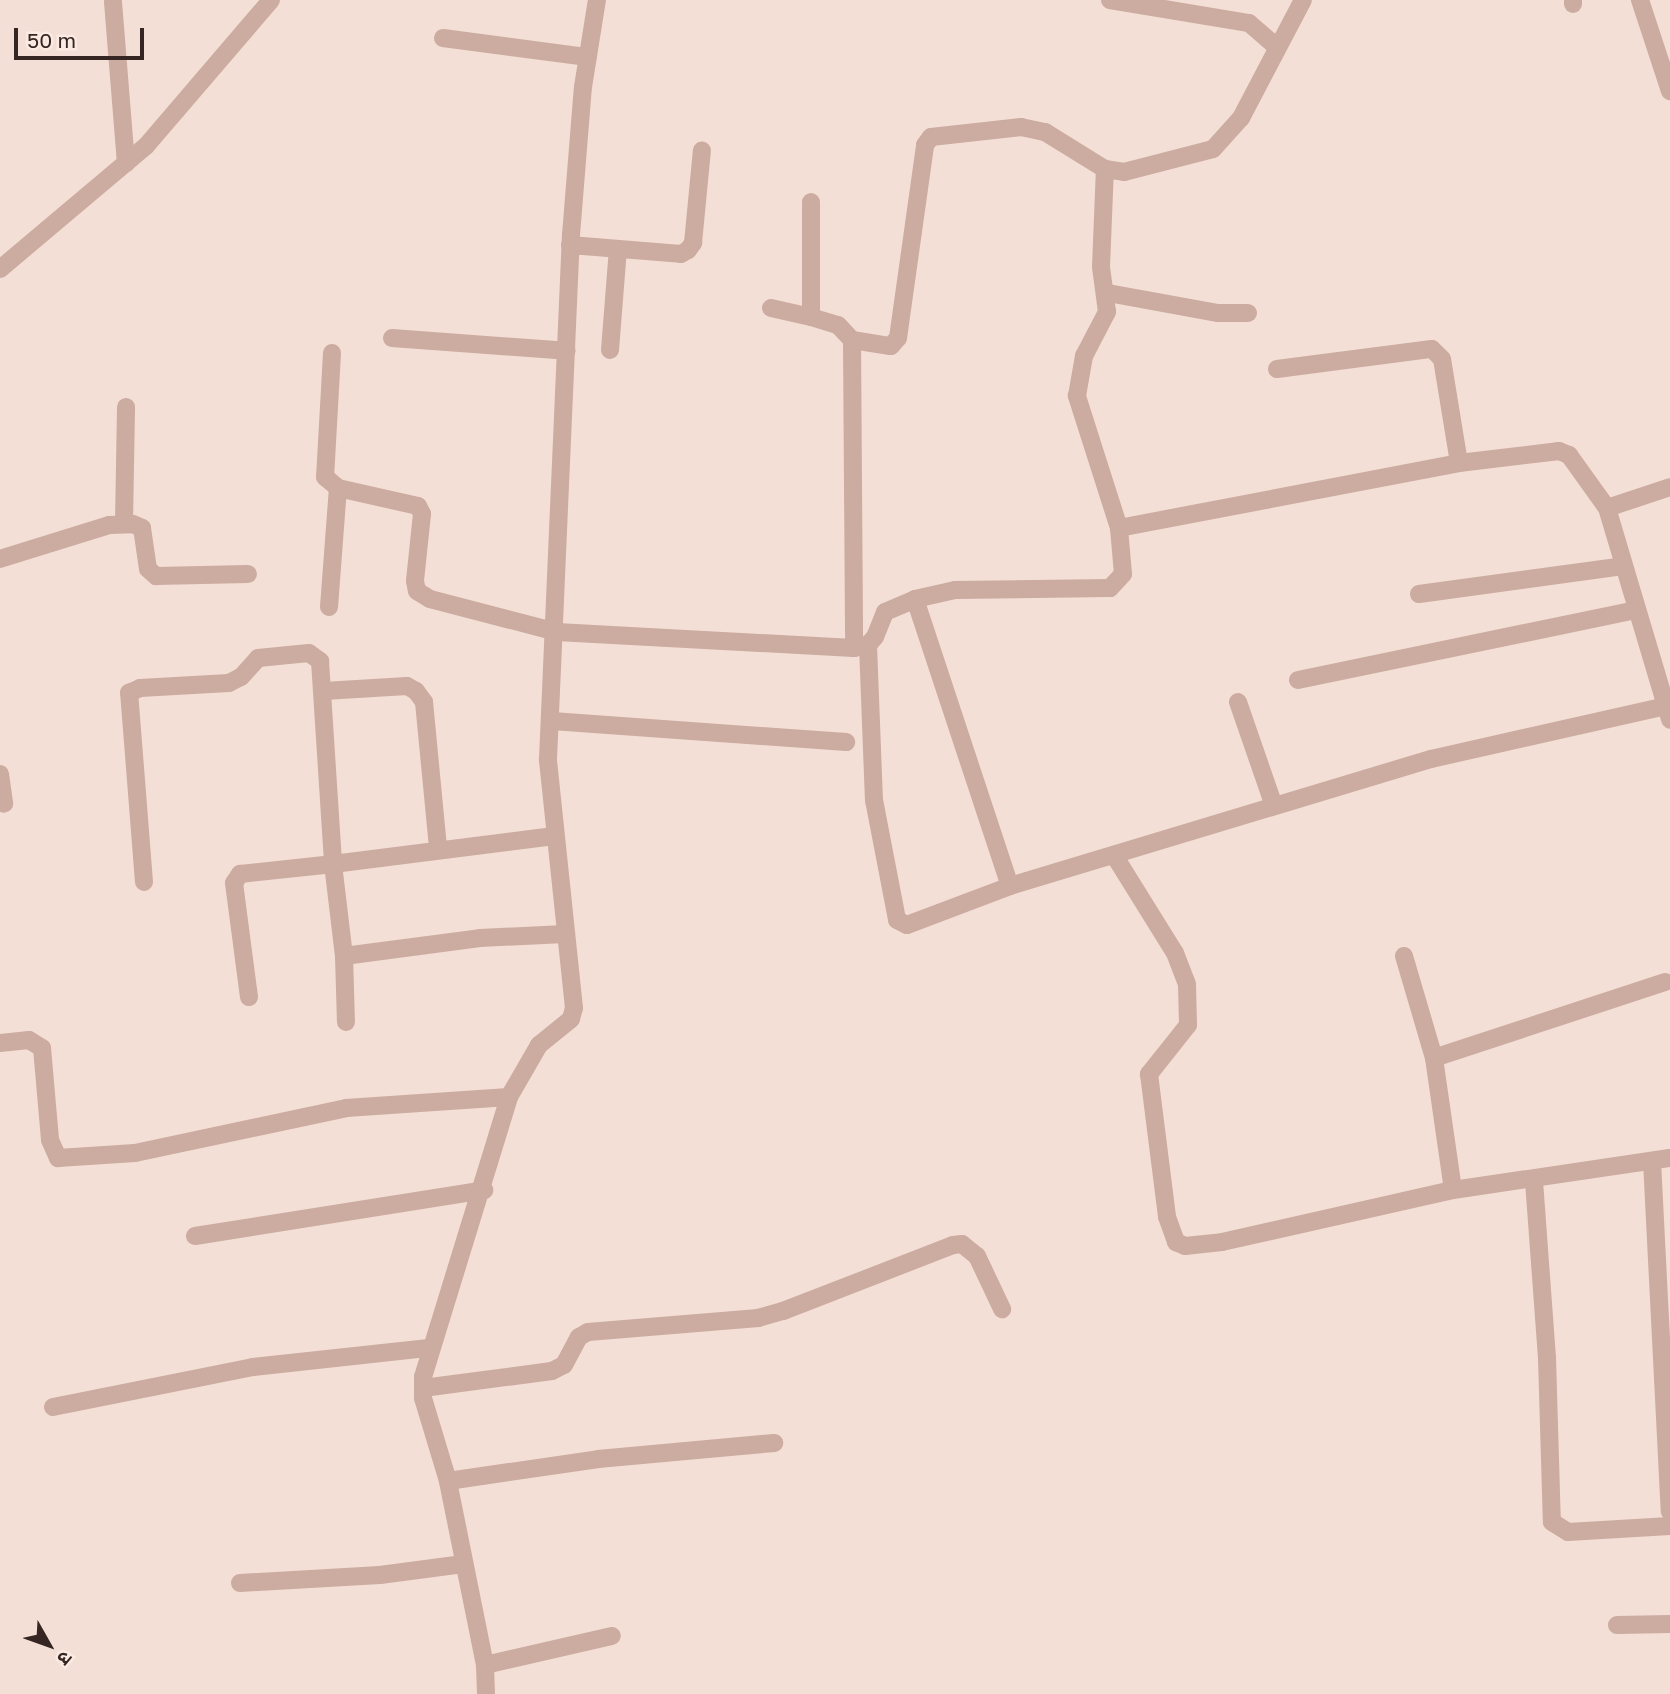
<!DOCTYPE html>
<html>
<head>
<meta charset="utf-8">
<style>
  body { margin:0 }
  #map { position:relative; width:1670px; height:1694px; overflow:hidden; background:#f3dfd5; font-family:"Golos Text","Noto Sans Devanagari",sans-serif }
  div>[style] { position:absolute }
  .minor>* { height:18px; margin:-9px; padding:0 9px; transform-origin:9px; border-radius:9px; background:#ccaba1 }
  span { translate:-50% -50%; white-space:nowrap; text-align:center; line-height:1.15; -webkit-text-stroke:5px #fbeae2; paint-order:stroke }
  .north { position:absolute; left:14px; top:1610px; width:70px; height:70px; -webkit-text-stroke:5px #fbeae2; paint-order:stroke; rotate:130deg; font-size:19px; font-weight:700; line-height:28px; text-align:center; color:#352624 }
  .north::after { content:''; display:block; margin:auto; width:24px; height:32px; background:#352624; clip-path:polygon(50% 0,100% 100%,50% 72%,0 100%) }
  .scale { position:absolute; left:14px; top:28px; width:130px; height:32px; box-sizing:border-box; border:4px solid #352624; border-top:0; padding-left:9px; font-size:21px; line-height:24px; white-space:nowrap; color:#352624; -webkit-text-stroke:5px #fbeae2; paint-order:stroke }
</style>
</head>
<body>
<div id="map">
  <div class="minor">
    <div style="left:1110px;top:0;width:141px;rotate:9.4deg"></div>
    <div style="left:1249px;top:23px;width:37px;rotate:41deg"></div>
    <div style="left:1640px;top:0;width:96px;rotate:71.8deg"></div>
    <div style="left:113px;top:2px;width:162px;rotate:85.4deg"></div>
    <div style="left:1573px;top:4px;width:4px;rotate:-90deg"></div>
    <div style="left:443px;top:38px;width:146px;rotate:7.5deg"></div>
    <div style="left:811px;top:202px;width:115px;rotate:90deg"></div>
    <div style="left:811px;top:317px;width:28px;rotate:17deg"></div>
    <div style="left:838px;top:325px;width:21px;rotate:47deg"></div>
    <div style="left:852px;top:340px;width:308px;rotate:89.6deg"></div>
    <div style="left:570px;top:245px;width:111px;rotate:4.6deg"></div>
    <div style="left:681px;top:254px;width:8px;rotate:-30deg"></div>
    <div style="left:688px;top:250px;width:9px;rotate:-54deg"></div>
    <div style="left:693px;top:243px;width:93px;rotate:-84.5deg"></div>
    <div style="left:0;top:269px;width:191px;rotate:-40.1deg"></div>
    <div style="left:146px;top:146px;width:192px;rotate:-49.4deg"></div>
    <div style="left:1108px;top:293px;width:112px;rotate:10.3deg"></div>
    <div style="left:1218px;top:313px;width:30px"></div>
    <div style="left:771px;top:308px;width:41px;rotate:12.7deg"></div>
    <div style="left:392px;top:338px;width:175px;rotate:4.2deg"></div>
    <div style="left:852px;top:340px;width:39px;rotate:9deg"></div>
    <div style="left:891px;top:346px;width:11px;rotate:-49deg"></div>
    <div style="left:898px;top:338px;width:195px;rotate:-82deg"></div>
    <div style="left:925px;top:145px;width:10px;rotate:-53deg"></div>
    <div style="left:931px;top:137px;width:91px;rotate:-6.3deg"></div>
    <div style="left:1021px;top:127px;width:25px;rotate:12deg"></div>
    <div style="left:1045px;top:132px;width:70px;rotate:31.7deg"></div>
    <div style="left:1105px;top:169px;width:19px;rotate:9deg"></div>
    <div style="left:1124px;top:172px;width:92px;rotate:-14.5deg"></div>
    <div style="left:1213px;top:149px;width:42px;rotate:-47.9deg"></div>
    <div style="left:1241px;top:118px;width:133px;rotate:-62.3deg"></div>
    <div style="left:610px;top:350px;width:101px;rotate:-85.5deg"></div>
    <div style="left:332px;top:353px;width:124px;rotate:93.2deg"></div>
    <div style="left:325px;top:477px;width:17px;rotate:40deg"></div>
    <div style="left:338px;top:488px;width:82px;rotate:12.7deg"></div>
    <div style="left:418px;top:506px;width:9px;rotate:63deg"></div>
    <div style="left:422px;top:514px;width:67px;rotate:96deg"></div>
    <div style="left:415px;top:581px;width:10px;rotate:79deg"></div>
    <div style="left:417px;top:591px;width:15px;rotate:32deg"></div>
    <div style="left:430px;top:599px;width:131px;rotate:14.6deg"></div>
    <div style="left:557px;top:632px;width:297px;rotate:3.1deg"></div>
    <div style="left:854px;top:648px;width:14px;rotate:-12deg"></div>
    <div style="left:868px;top:645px;width:11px;rotate:-49deg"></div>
    <div style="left:875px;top:637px;width:27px;rotate:-68deg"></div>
    <div style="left:885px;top:612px;width:33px;rotate:-23deg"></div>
    <div style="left:915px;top:599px;width:41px;rotate:-12.7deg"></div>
    <div style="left:955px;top:590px;width:155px;rotate:-0.7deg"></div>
    <div style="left:1110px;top:588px;width:19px;rotate:-47deg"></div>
    <div style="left:1123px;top:574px;width:46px;rotate:-95deg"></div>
    <div style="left:1119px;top:528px;width:139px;rotate:-107.7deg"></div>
    <div style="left:1077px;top:396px;width:41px;rotate:-80.1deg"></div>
    <div style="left:1084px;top:356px;width:50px;rotate:-62.4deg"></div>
    <div style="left:1107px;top:312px;width:45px;rotate:-97.6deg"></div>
    <div style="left:1101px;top:267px;width:98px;rotate:-87.7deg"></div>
    <div style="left:1277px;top:369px;width:156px;rotate:-7.4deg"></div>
    <div style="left:1432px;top:349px;width:14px;rotate:45deg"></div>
    <div style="left:1442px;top:359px;width:105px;rotate:80.7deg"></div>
    <div style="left:1459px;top:463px;width:101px;rotate:-6.8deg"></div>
    <div style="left:1559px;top:451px;width:11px;rotate:22deg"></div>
    <div style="left:1569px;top:455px;width:65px;rotate:54.4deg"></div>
    <div style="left:1607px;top:508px;width:66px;rotate:-18.4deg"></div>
    <div style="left:1607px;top:508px;width:221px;rotate:73.4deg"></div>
    <div style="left:124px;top:523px;width:116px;rotate:-89deg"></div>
    <div style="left:1119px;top:528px;width:346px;rotate:-10.8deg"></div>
    <div style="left:0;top:559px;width:114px;rotate:-17.3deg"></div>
    <div style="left:109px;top:525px;width:24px;rotate:-2deg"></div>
    <div style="left:133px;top:524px;width:10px;rotate:24deg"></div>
    <div style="left:142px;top:528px;width:41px;rotate:81.7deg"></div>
    <div style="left:148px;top:569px;width:11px;rotate:41deg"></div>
    <div style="left:156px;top:576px;width:92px;rotate:-1.2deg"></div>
    <div style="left:1419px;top:594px;width:206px;rotate:-7.8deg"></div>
    <div style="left:915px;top:599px;width:302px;rotate:71.7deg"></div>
    <div style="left:1010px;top:886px;width:440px;rotate:-16.8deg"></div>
    <div style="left:1431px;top:759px;width:241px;rotate:-12.7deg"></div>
    <div style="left:329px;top:607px;width:119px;rotate:-85.7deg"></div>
    <div style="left:868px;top:645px;width:155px;rotate:87.8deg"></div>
    <div style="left:874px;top:800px;width:122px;rotate:79.1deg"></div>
    <div style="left:897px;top:920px;width:11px;rotate:27deg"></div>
    <div style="left:907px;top:925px;width:110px;rotate:-20.7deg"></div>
    <div style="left:1298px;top:680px;width:344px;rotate:-11.7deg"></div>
    <div style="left:324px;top:691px;width:83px;rotate:-3.4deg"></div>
    <div style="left:407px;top:686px;width:10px;rotate:29deg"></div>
    <div style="left:416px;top:691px;width:14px;rotate:54deg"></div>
    <div style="left:424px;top:702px;width:147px;rotate:84.5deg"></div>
    <div style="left:1238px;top:702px;width:110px;rotate:70.9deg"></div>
    <div style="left:552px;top:721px;width:295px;rotate:4.1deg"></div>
    <div style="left:0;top:774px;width:30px;rotate:82deg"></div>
    <div style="left:1114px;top:855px;width:115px;rotate:58.1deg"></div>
    <div style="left:1175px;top:953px;width:33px;rotate:69deg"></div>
    <div style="left:1187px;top:984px;width:41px;rotate:88.6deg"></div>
    <div style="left:1188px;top:1025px;width:63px;rotate:128.5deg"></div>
    <div style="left:1149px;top:1074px;width:144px;rotate:82.8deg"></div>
    <div style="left:1167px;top:1217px;width:27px;rotate:70deg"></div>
    <div style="left:1176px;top:1242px;width:10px;rotate:24deg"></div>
    <div style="left:1185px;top:1246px;width:37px;rotate:-6deg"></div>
    <div style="left:1222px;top:1242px;width:237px;rotate:-12.7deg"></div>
    <div style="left:144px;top:882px;width:190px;rotate:-94.5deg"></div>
    <div style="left:129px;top:693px;width:12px;rotate:-24deg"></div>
    <div style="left:140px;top:688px;width:89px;rotate:-3.2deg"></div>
    <div style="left:229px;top:683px;width:13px;rotate:-27deg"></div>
    <div style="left:241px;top:677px;width:25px;rotate:-48deg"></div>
    <div style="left:258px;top:658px;width:51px;rotate:-5.6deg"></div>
    <div style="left:309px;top:653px;width:14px;rotate:36deg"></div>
    <div style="left:320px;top:661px;width:203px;rotate:86.3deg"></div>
    <div style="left:333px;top:864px;width:223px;rotate:-7.2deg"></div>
    <div style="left:344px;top:956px;width:66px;rotate:88.3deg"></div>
    <div style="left:1404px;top:956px;width:106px;rotate:73.6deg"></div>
    <div style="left:1665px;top:982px;width:243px;rotate:161.8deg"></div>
    <div style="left:1434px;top:1058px;width:133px;rotate:81.8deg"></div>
    <div style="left:1453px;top:1190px;width:219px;rotate:-8.4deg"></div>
    <div style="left:249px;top:997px;width:115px;rotate:-97.5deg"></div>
    <div style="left:234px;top:883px;width:11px;rotate:-56deg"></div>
    <div style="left:240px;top:874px;width:94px;rotate:-6.1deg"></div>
    <div style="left:333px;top:864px;width:93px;rotate:83.2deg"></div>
    <div style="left:344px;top:956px;width:137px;rotate:-7.5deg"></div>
    <div style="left:480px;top:938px;width:85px;rotate:-2.7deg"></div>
    <div style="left:0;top:1043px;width:29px;rotate:-6deg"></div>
    <div style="left:29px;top:1040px;width:15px;rotate:32deg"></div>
    <div style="left:42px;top:1048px;width:92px;rotate:85deg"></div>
    <div style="left:50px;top:1140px;width:20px;rotate:66deg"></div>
    <div style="left:58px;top:1158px;width:77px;rotate:-3.7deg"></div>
    <div style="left:135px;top:1153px;width:216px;rotate:-12deg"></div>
    <div style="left:346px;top:1108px;width:163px;rotate:-3.9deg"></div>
    <div style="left:1652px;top:1161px;width:351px;rotate:87.1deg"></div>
    <div style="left:1534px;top:1181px;width:177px;rotate:85.8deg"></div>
    <div style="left:1547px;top:1358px;width:164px;rotate:88.3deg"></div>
    <div style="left:1552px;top:1522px;width:19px;rotate:32deg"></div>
    <div style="left:1568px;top:1532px;width:102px;rotate:-3.4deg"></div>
    <div style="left:195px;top:1236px;width:293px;rotate:-9deg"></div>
    <div style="left:423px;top:1388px;width:130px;rotate:-7.5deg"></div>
    <div style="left:552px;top:1371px;width:13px;rotate:-27deg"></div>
    <div style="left:564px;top:1365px;width:32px;rotate:-62deg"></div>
    <div style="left:579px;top:1337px;width:10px;rotate:-29deg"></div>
    <div style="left:588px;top:1332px;width:171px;rotate:-4.7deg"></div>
    <div style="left:758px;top:1318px;width:26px;rotate:-16deg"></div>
    <div style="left:783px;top:1311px;width:182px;rotate:-21.2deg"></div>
    <div style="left:953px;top:1245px;width:9px;rotate:-6deg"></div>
    <div style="left:962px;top:1244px;width:19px;rotate:39deg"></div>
    <div style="left:977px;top:1256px;width:59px;rotate:64.7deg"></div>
    <div style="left:53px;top:1407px;width:204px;rotate:-11.3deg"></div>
    <div style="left:253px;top:1367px;width:177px;rotate:-6.2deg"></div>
    <div style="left:448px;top:1481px;width:152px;rotate:-8.3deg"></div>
    <div style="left:598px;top:1459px;width:177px;rotate:-5.2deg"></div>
    <div style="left:240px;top:1583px;width:140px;rotate:-3.3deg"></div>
    <div style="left:380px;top:1575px;width:84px;rotate:-7.5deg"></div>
    <div style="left:1617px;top:1625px;width:53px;rotate:-1.1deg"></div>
    <div style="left:485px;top:1665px;width:130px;rotate:-12.9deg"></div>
    <div style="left:486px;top:1694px;width:29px;rotate:-92deg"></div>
    <div style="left:485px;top:1665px;width:188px;rotate:-101.4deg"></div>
    <div style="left:448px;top:1481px;width:87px;rotate:-106.8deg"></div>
    <div style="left:423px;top:1398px;width:21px;rotate:-90deg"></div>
    <div style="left:423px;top:1377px;width:293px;rotate:-72.9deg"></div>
    <div style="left:509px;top:1097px;width:60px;rotate:-60deg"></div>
    <div style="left:539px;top:1045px;width:41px;rotate:-39.1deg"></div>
    <div style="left:571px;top:1019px;width:11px;rotate:-75deg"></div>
    <div style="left:574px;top:1008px;width:250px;rotate:-96deg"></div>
    <div style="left:548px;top:759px;width:525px;rotate:-87.49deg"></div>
    <div style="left:571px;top:235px;width:148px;rotate:-85.4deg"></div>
    <div style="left:583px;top:87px;width:88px;rotate:-80.9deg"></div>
  </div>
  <div class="north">उ</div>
  <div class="scale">50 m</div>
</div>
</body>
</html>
